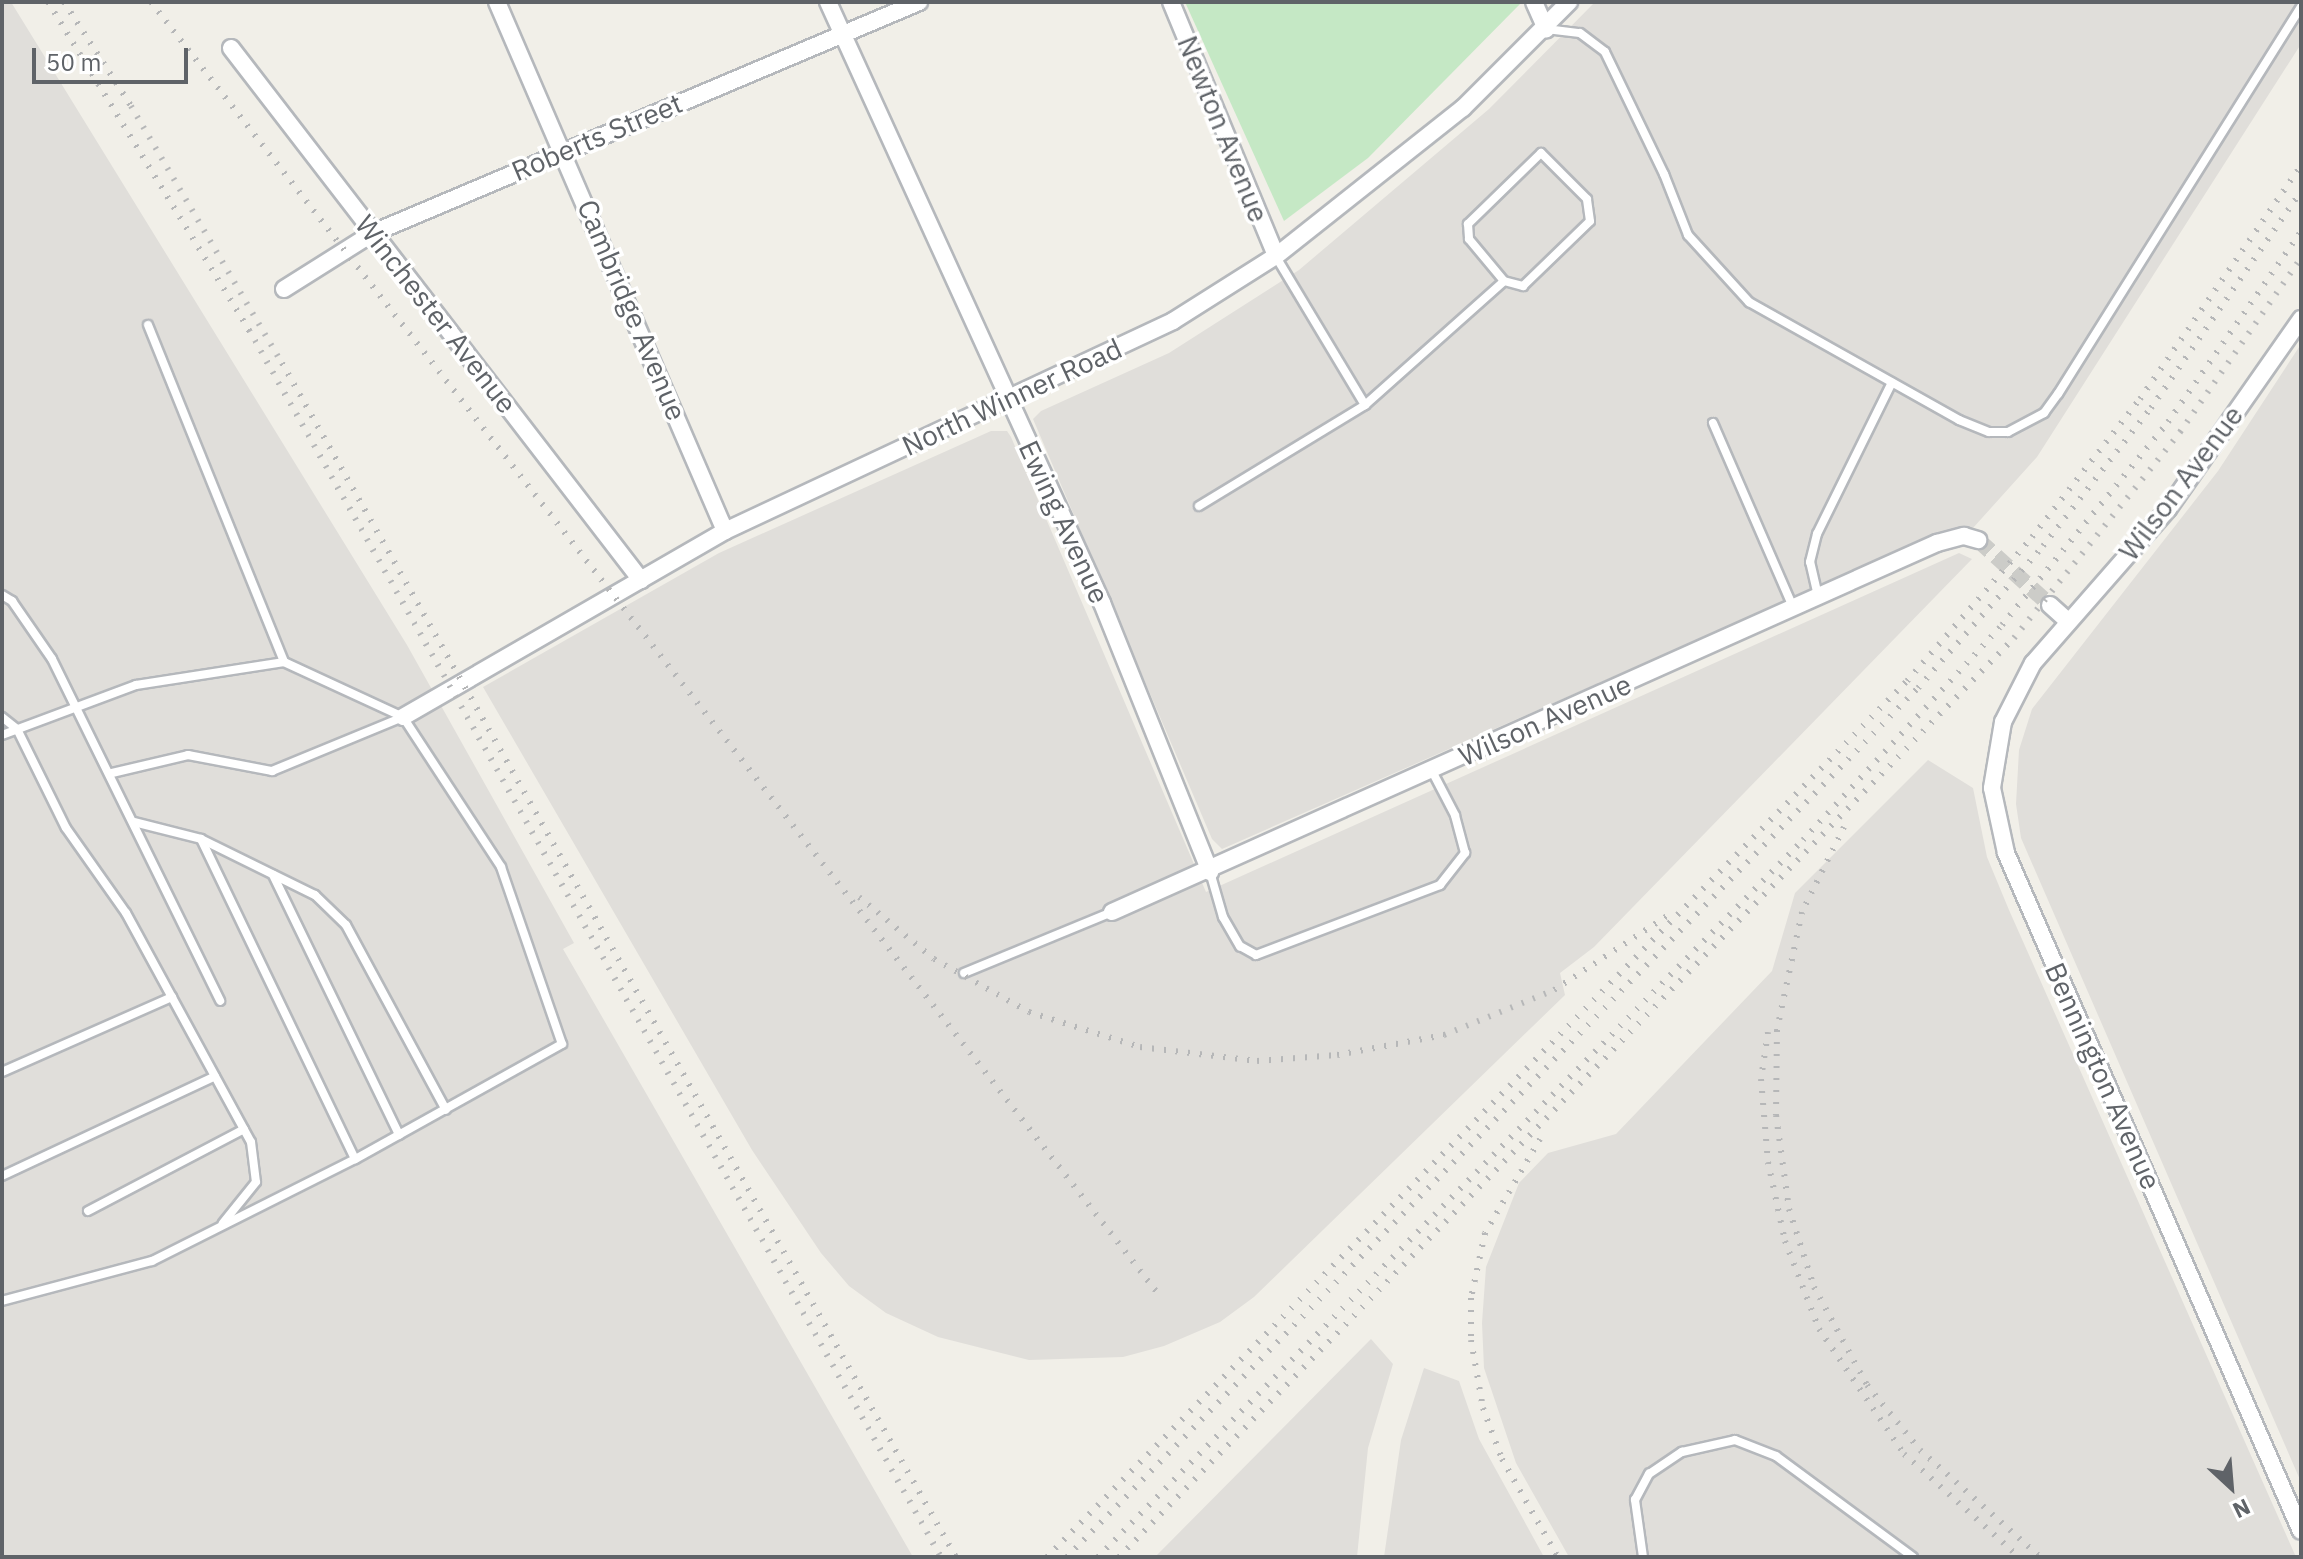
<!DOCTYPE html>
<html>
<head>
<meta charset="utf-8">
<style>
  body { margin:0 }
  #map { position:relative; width:2303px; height:1559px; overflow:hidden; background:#f1efe8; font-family:"IBM Plex Sans",sans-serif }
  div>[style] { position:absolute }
  .industrial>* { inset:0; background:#e0deda }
  .green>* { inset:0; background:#c5e8c5 }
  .minor-tunnel>* { height:16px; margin-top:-8px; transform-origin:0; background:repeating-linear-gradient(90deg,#ccccc8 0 16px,transparent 0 24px) }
  .roads { filter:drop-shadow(2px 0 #b5b8bc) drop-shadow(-2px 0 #b5b8bc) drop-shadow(0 2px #b5b8bc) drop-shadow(0 -2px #b5b8bc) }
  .service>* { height:8px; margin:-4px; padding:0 4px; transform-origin:4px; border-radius:4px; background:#fff }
  .minor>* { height:16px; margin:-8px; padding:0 8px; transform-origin:8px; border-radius:8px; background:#fff }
  .rail>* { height:6px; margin-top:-3px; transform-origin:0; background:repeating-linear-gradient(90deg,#b6b7b8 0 2px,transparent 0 12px) }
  span { translate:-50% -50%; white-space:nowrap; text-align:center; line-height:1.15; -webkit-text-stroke:7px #fff; paint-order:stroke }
  .street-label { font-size:28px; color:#5f6368 }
  .frame { position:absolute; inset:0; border:4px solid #5f6368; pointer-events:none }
  .north { position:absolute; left:2191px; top:1447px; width:80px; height:80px; -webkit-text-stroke:6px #fff; paint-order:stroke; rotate:154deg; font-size:22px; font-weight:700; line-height:32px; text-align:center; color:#5f6368 }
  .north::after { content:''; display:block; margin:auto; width:28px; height:36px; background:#5f6368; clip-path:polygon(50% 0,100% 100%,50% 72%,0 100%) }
  .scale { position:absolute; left:32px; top:48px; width:156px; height:36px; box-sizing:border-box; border:4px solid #5f6368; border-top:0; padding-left:10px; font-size:24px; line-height:28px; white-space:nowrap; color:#5f6368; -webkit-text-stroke:6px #fff; paint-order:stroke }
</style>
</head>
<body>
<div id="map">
  <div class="industrial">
    <div style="clip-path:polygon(2px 2px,11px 2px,407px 645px,574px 943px,563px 949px,913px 1557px,2px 1557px)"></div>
    <div style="clip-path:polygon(1595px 2px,2301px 2px,2301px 44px,2037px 457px,1973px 528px,1946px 530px,1222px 849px,1212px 839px,1033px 419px,1041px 411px,1169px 353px,1299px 270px,1489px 109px)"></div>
    <div style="clip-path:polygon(2301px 344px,2301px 1482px,2021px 838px,2016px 804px,2019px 750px,2032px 709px,2218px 471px)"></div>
    <div style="clip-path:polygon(991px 431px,1007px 431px,1011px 437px,1206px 892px,1959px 553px,1972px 559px,1594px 947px,1560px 973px,1565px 995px,1254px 1297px,1220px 1322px,1164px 1346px,1123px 1357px,1029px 1360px,938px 1337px,886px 1313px,849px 1286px,821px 1253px,752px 1150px,483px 687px,719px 553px)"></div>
    <div style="clip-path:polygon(1928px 760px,1973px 788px,1987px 857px,2009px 910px,2296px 1557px,1569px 1557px,1516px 1463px,1484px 1368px,1482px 1323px,1486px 1267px,1519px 1183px,1548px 1153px,1616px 1134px,1772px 971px,1795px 893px)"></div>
    <div style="clip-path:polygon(1371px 1339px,1393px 1364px,1368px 1448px,1357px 1557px,1155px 1557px)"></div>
    <div style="clip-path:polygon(1424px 1368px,1459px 1381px,1479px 1439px,1544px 1557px,1384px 1557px,1401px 1440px)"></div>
  </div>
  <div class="green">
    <div style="clip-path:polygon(1185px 2px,1522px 2px,1368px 158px,1284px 221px)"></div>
  </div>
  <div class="minor-tunnel">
    <div style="left:1978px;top:540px;width:97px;rotate:42.1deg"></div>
  </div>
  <div class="roads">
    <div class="service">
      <div style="left:1546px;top:29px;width:34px;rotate:7deg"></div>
      <div style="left:1580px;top:33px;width:31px;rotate:37deg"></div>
      <div style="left:1605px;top:52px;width:136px;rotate:64.2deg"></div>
      <div style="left:1664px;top:174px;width:66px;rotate:68.5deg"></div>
      <div style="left:1688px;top:235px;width:91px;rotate:47.7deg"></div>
      <div style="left:1749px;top:302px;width:241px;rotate:29.3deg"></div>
      <div style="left:1959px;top:420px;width:32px;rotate:22deg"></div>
      <div style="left:1989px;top:432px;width:19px"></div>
      <div style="left:2008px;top:432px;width:41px;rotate:-27.8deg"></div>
      <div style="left:2044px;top:413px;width:24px;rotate:-54deg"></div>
      <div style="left:2058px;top:394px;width:458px;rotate:-57.9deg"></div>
      <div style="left:148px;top:325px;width:363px;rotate:68deg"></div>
      <div style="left:1365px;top:405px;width:186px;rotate:-41.7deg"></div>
      <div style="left:1504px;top:281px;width:20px;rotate:15deg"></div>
      <div style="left:1523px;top:286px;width:93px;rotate:-44.1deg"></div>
      <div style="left:1590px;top:221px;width:22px;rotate:-98deg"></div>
      <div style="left:1587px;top:199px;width:65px;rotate:-135deg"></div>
      <div style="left:1541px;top:153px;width:102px;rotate:135.8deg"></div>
      <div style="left:1468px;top:224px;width:15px;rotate:86deg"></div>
      <div style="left:1469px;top:239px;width:55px;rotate:50.2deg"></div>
      <div style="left:1713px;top:423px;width:201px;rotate:66.5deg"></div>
      <div style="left:1199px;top:506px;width:194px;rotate:-31.3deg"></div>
      <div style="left:1365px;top:405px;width:173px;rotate:-121deg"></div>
      <div style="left:2px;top:595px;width:12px;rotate:31deg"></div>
      <div style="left:12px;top:601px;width:70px;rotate:55.4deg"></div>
      <div style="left:52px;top:659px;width:381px;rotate:63.8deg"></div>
      <div style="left:1818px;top:596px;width:35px;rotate:-103deg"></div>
      <div style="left:1810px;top:562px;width:29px;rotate:-76deg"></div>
      <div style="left:1817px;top:534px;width:169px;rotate:-63.7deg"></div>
      <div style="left:2px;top:717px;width:19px;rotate:39deg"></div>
      <div style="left:17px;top:729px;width:110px;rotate:63.7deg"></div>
      <div style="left:66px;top:828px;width:104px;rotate:54.8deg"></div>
      <div style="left:126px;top:913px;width:261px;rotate:61.4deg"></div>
      <div style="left:251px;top:1142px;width:40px;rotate:82.9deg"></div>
      <div style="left:256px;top:1182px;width:53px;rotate:128.8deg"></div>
      <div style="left:2px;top:735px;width:143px;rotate:-20.5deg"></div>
      <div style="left:136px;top:685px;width:150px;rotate:-8.8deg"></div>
      <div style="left:284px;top:662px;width:131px;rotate:24.8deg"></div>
      <div style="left:403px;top:717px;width:179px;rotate:56.8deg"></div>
      <div style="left:501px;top:867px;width:187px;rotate:71deg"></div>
      <div style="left:562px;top:1044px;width:237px;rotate:150.9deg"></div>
      <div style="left:355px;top:1159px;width:227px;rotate:153.3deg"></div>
      <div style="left:152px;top:1261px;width:155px;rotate:165.1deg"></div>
      <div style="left:112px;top:773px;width:78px;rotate:-13.3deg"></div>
      <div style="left:188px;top:755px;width:86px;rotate:10.8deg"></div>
      <div style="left:272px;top:771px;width:142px;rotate:-22.4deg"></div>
      <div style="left:134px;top:822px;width:69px;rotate:14.2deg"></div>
      <div style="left:201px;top:839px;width:127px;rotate:26.2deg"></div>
      <div style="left:315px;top:895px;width:43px;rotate:44.1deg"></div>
      <div style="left:346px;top:925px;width:210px;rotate:61.6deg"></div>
      <div style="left:201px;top:839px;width:355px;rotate:64.3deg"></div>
      <div style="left:1210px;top:872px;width:47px;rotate:73.9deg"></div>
      <div style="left:1223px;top:917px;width:34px;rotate:60deg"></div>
      <div style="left:1240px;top:946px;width:18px;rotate:29deg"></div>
      <div style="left:1256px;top:955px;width:197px;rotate:-20.8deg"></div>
      <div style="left:1440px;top:885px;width:41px;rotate:-52deg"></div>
      <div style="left:1465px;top:853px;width:39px;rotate:-105deg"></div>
      <div style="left:1455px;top:815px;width:50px;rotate:-117.6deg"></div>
      <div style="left:273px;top:875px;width:289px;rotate:64.1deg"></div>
      <div style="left:964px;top:973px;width:160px;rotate:-22.4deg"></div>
      <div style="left:2px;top:1072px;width:186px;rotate:-23.8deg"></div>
      <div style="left:2px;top:1176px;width:235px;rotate:-25.1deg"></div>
      <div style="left:88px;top:1211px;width:176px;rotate:-27.7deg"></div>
      <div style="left:1643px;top:1557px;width:58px;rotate:-98deg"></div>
      <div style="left:1635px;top:1500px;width:30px;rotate:-62deg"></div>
      <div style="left:1649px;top:1474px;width:40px;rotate:-34deg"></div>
      <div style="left:1682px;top:1452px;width:54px;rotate:-12.8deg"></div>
      <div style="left:1735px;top:1440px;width:44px;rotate:21.3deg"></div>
      <div style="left:1776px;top:1456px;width:170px;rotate:36.4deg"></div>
    </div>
    <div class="minor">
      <div style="left:497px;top:2px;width:576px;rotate:66.68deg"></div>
      <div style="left:828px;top:2px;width:661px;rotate:65.49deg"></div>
      <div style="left:1102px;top:603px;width:290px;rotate:68.1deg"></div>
      <div style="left:1171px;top:2px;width:275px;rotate:67.5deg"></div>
      <div style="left:1534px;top:2px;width:30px;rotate:66deg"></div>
      <div style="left:231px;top:48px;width:672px;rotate:52.38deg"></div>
      <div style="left:284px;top:289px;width:105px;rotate:-32.2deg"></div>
      <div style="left:373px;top:233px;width:593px;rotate:-22.93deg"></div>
      <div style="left:2301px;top:319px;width:232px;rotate:125deg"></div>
      <div style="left:2168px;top:509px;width:205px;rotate:131.2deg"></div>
      <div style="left:2033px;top:663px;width:66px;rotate:117deg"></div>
      <div style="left:2003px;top:722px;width:67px;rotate:99.5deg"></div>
      <div style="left:1992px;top:788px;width:66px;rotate:77.8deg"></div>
      <div style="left:2006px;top:853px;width:739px;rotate:66.49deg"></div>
      <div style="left:2050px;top:605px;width:25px;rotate:42deg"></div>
      <div style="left:403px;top:717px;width:372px;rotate:-30deg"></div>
      <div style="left:725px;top:531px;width:495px;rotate:-25.1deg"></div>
      <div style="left:1173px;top:321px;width:122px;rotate:-32.3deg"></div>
      <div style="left:1276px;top:256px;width:238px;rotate:-38.4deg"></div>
      <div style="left:1463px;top:108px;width:150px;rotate:-45deg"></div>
      <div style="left:1112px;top:912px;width:904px;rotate:-24.1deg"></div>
      <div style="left:1937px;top:543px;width:28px;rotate:-15deg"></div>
      <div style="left:1964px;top:536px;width:15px;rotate:16deg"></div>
    </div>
  </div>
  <div class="rail">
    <div style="left:48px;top:2px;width:385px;rotate:58.5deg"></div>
    <div style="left:249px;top:330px;width:1409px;rotate:60.58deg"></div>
    <div style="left:64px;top:2px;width:124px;rotate:57.2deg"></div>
    <div style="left:131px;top:106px;width:298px;rotate:59.6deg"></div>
    <div style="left:282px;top:363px;width:1371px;rotate:60.56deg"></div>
    <div style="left:151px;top:2px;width:1639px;rotate:52.06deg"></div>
    <div style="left:1844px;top:827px;width:95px;rotate:116.3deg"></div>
    <div style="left:1802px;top:912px;width:121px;rotate:102deg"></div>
    <div style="left:1777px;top:1030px;width:85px;rotate:90.7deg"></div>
    <div style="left:1776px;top:1115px;width:95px;rotate:82.1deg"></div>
    <div style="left:1789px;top:1209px;width:82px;rotate:72.2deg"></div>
    <div style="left:1814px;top:1287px;width:111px;rotate:61.6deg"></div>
    <div style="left:1867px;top:1385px;width:84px;rotate:50.8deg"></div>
    <div style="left:1920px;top:1450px;width:161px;rotate:41.7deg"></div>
    <div style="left:859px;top:897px;width:97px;rotate:39.6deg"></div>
    <div style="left:934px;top:959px;width:109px;rotate:29.2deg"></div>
    <div style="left:1029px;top:1012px;width:116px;rotate:17.5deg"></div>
    <div style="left:1140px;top:1047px;width:118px;rotate:6.8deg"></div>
    <div style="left:1257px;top:1061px;width:80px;rotate:-4.3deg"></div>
    <div style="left:1337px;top:1055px;width:109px;rotate:-10.6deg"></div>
    <div style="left:1444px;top:1035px;width:119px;rotate:-22.2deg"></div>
    <div style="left:1554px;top:990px;width:135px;rotate:-33.2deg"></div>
    <div style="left:1768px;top:1032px;width:48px;rotate:98.5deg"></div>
    <div style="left:1761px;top:1079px;width:83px;rotate:85.2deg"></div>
    <div style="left:1768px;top:1162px;width:81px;rotate:77.9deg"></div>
    <div style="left:1785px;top:1241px;width:94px;rotate:68.9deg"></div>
    <div style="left:1819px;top:1329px;width:151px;rotate:55.8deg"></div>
    <div style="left:1904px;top:1454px;width:154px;rotate:41.8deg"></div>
    <div style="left:1540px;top:1139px;width:109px;rotate:120.3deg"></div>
    <div style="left:1485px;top:1233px;width:66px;rotate:102.2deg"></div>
    <div style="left:1471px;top:1298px;width:42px;rotate:90deg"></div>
    <div style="left:1471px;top:1340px;width:69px;rotate:80deg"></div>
    <div style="left:1483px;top:1408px;width:54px;rotate:69.6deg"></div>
    <div style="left:1502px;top:1459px;width:113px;rotate:60.3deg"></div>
    <div style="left:1047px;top:1557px;width:1228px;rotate:-45.53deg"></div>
    <div style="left:1907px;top:681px;width:191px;rotate:-49deg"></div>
    <div style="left:2032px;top:537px;width:175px;rotate:-52deg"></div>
    <div style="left:2140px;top:399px;width:283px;rotate:-55.4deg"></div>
    <div style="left:1067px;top:1557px;width:1216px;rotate:-45.6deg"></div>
    <div style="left:1918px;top:688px;width:189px;rotate:-48.6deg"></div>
    <div style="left:2043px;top:546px;width:175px;rotate:-52deg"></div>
    <div style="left:2151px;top:408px;width:264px;rotate:-55.3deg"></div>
    <div style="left:1098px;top:1557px;width:1006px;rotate:-45.48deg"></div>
    <div style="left:1803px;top:840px;width:293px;rotate:-47.2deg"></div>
    <div style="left:2002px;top:625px;width:262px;rotate:-50.7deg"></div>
    <div style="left:2168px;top:422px;width:233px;rotate:-55.1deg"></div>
    <div style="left:1119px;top:1557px;width:1283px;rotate:-45.76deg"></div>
    <div style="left:2014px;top:638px;width:265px;rotate:-51.1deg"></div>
    <div style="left:2180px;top:432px;width:212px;rotate:-55.2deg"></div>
  </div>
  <div class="street-label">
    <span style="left:1223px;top:129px;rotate:68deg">Newton Avenue</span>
    <span style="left:597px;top:137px;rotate:-23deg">Roberts Street</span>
    <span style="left:632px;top:310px;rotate:67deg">Cambridge Avenue</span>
    <span style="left:436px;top:314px;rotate:52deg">Winchester Avenue</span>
    <span style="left:1012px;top:397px;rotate:-25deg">North Winner Road</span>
    <span style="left:2181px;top:483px;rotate:-53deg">Wilson Avenue</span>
    <span style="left:1064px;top:522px;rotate:65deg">Ewing Avenue</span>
    <span style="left:1545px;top:720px;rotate:-24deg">Wilson Avenue</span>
    <span style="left:2103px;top:1076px;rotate:66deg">Bennington Avenue</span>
  </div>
  <div class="frame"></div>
  <div class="north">N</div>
  <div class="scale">50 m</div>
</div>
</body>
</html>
